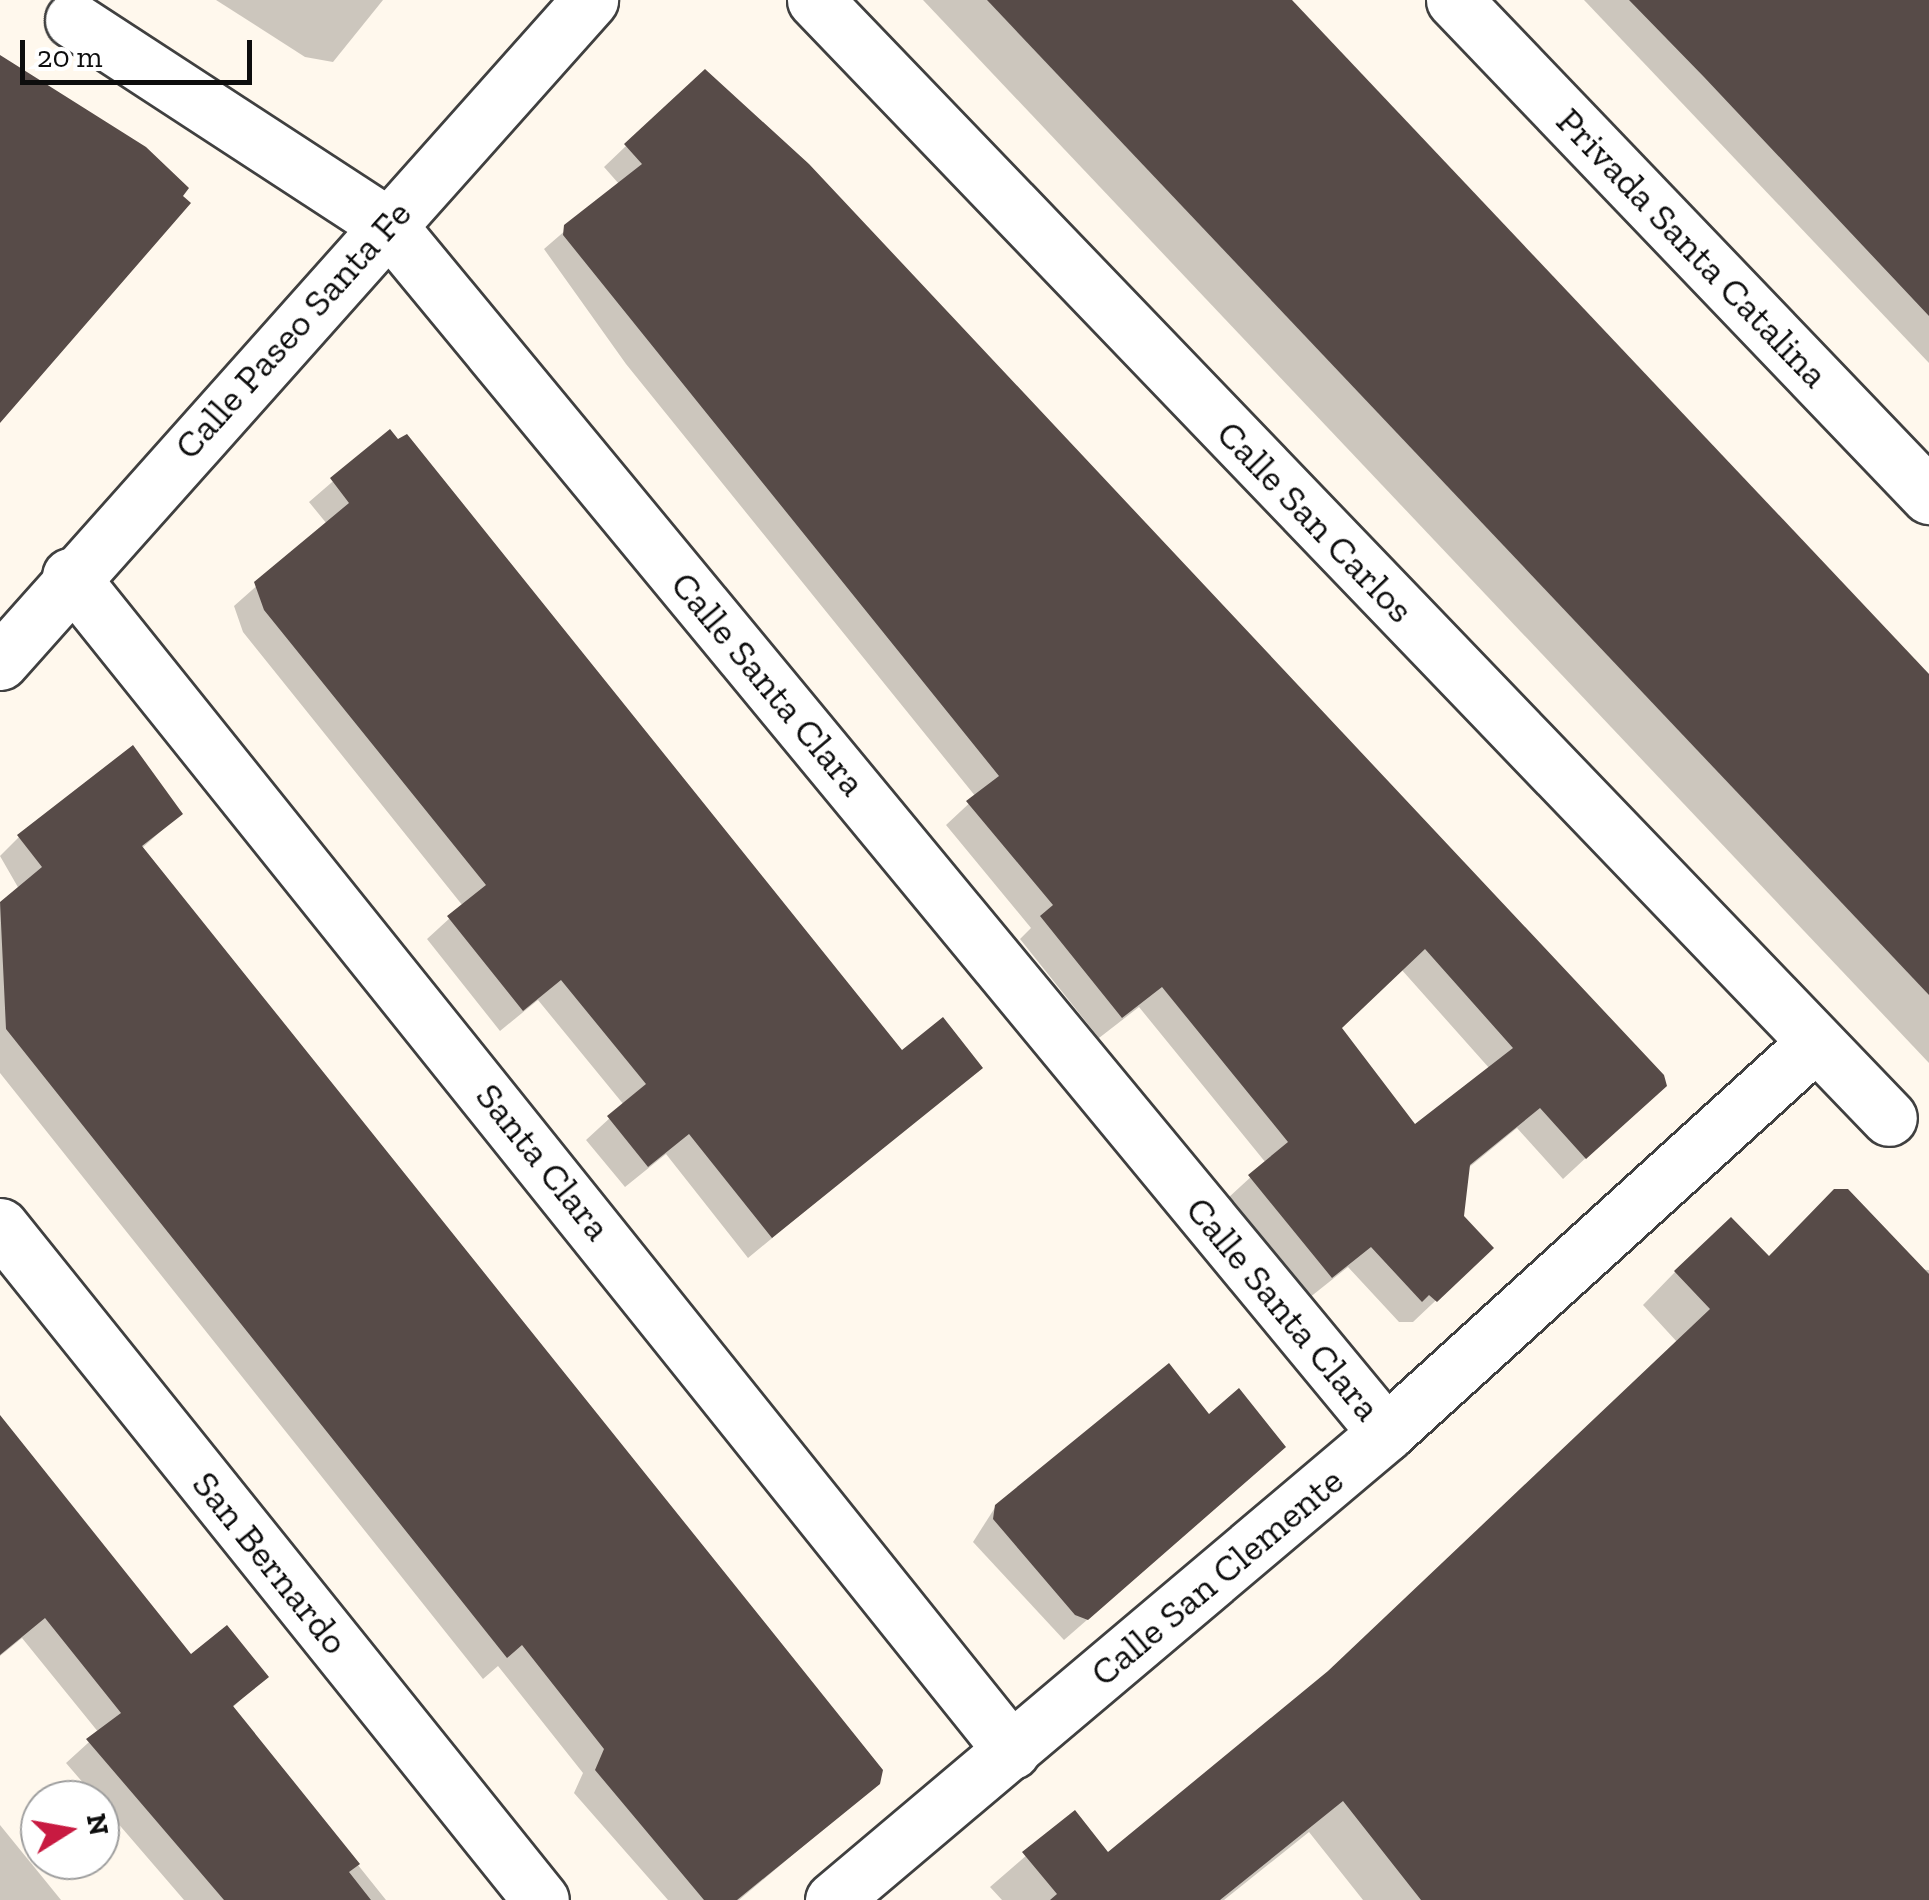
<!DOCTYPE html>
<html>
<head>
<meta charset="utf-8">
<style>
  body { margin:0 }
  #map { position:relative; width:1929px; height:1900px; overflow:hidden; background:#fff8ed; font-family:"Zilla Slab",serif }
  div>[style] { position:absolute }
  .shadow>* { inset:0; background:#0003 }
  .building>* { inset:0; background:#574b48 }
  .roads { filter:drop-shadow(2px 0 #404040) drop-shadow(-2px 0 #404040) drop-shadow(0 2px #404040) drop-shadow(0 -2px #404040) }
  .minor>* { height:55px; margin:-27.5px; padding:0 27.5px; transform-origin:27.5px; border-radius:27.5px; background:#fff }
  span { translate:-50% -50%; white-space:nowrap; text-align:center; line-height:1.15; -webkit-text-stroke:10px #fff; paint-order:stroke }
  .street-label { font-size:38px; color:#0d0d0d }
  .north { position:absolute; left:20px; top:1780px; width:100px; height:100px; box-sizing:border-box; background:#fff; border:2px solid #9e9e9e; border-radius:50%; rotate:79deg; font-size:28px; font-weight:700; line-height:40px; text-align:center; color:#0d0d0d }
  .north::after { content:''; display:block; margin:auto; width:35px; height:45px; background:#c81a41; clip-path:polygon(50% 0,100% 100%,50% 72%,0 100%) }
  .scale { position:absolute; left:20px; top:40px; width:232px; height:45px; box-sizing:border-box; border:5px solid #0d0d0d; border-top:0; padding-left:12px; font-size:30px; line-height:35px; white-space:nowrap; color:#0d0d0d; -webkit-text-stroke:8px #fff; paint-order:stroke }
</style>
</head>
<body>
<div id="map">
  <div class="shadow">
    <div style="clip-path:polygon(216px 0,383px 0,333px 62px,305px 57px)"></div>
    <div style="clip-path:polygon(923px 0,1290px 0,1929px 678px,1929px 1063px)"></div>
    <div style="clip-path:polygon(1584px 0,1929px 0,1929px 363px)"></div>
    <div style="clip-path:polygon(evenodd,626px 146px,1641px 1107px,1563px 1179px,1517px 1128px,1467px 1169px,1461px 1217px,1469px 1269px,1413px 1322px,1399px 1322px,1348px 1267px,1309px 1298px,1228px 1198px,1266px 1163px,1139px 1007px,1099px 1038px,1020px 939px,1031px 928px,946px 825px,976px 797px,626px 364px,544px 249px,619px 184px,604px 167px,626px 146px,1401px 969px,1490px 1069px,1415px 1128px,1339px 1029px,1401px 969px)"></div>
    <div style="clip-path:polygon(390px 432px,902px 1054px,980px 1067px,748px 1258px,666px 1154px,625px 1187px,586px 1140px,624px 1105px,538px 1000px,500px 1031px,427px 939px,463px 906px,243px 632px,234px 606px,327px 524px,309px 502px)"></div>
    <div style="clip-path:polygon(180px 814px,141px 849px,878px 1783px,739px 1900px,668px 1900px,574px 1793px,583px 1773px,498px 1666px,483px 1679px,0 1073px,0 905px,19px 889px,0 856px,19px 837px)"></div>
    <div style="clip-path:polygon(1768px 1259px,1929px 1270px,1929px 1900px,1363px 1900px,1309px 1832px,1224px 1900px,1002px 1900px,990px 1887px,1074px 1814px,1108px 1855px,1330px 1673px,1678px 1343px,1643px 1305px,1675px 1272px)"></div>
    <div style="clip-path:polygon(1208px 1418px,1260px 1469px,1064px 1640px,973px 1542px,996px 1506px)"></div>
    <div style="clip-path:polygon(0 1420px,190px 1658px,266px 1676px,232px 1708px,386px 1900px,184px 1900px,66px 1763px,99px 1733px,22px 1638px,0 1656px)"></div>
    <div style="clip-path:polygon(0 1825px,61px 1900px,0 1900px)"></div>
  </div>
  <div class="building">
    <div style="clip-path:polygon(987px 0,1292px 0,1845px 585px,1929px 674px,1929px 995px)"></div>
    <div style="clip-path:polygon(1629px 0,1929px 0,1929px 316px,1704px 77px)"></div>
    <div style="clip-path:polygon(0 55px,146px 147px,189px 188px,183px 196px,191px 203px,0 423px)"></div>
    <div style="clip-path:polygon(evenodd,705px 69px,809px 164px,1664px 1075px,1667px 1086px,1586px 1159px,1540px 1108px,1470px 1165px,1464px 1216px,1494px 1248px,1437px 1302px,1429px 1295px,1422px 1302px,1371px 1247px,1332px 1278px,1248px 1175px,1288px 1142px,1162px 987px,1122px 1018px,1040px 916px,1053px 905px,966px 801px,999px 776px,563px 235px,564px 225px,642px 164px,624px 144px,705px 69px,1425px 949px,1513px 1048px,1415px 1124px,1342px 1028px,1425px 949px)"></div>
    <div style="clip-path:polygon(390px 429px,398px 439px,407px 434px,902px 1050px,943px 1017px,983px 1068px,772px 1238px,689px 1134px,648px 1167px,607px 1116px,646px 1084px,561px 980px,523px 1011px,447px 916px,486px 885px,264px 610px,254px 582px,349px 503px,330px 478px)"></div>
    <div style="clip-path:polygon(133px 745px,183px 814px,142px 846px,883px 1770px,880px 1784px,737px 1900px,704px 1900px,595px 1770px,604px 1749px,522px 1645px,507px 1658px,6px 1029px,0 902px,42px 867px,17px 835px)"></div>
    <div style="clip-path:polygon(1834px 1189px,1848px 1189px,1929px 1274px,1929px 1900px,1421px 1900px,1343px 1801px,1220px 1900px,1050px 1900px,1057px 1894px,1022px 1852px,1075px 1810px,1108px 1852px,1328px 1671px,1710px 1309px,1674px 1271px,1731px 1217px,1769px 1256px)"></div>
    <div style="clip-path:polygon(1169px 1363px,1209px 1414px,1239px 1388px,1286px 1447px,1088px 1620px,1075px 1615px,993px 1519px,995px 1505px)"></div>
    <div style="clip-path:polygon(0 1415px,191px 1654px,227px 1625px,269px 1677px,233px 1706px,360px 1864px,349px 1872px,371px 1900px,224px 1900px,86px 1739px,121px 1713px,45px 1618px,0 1655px)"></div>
  </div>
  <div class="roads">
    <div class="minor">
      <div style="left:815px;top:0;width:1550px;rotate:46.15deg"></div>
      <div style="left:1454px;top:0;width:687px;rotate:46.24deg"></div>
      <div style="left:73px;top:20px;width:376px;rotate:33.1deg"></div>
      <div style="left:388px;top:225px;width:1567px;rotate:50.44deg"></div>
      <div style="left:70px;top:576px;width:1506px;rotate:51.28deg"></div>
      <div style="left:0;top:662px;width:887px;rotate:-48.29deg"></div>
      <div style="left:0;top:1226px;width:864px;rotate:51.25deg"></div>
      <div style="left:833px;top:1900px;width:724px;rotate:-40.18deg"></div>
      <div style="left:1386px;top:1433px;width:580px;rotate:-42.27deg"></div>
    </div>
  </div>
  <div class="street-label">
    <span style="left:1692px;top:248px;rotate:46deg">Privada Santa Catalina</span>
    <span style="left:293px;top:330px;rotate:-48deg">Calle Paseo Santa Fe</span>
    <span style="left:1315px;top:522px;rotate:46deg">Calle San Carlos</span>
    <span style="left:768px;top:684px;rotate:50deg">Calle Santa Clara</span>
    <span style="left:543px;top:1162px;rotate:51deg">Santa Clara</span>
    <span style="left:1283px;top:1309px;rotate:50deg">Calle Santa Clara</span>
    <span style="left:270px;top:1563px;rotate:51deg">San Bernardo</span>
    <span style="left:1217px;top:1577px;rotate:-40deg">Calle San Clemente</span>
  </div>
  <div class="north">N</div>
  <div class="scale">20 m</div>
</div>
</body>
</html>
